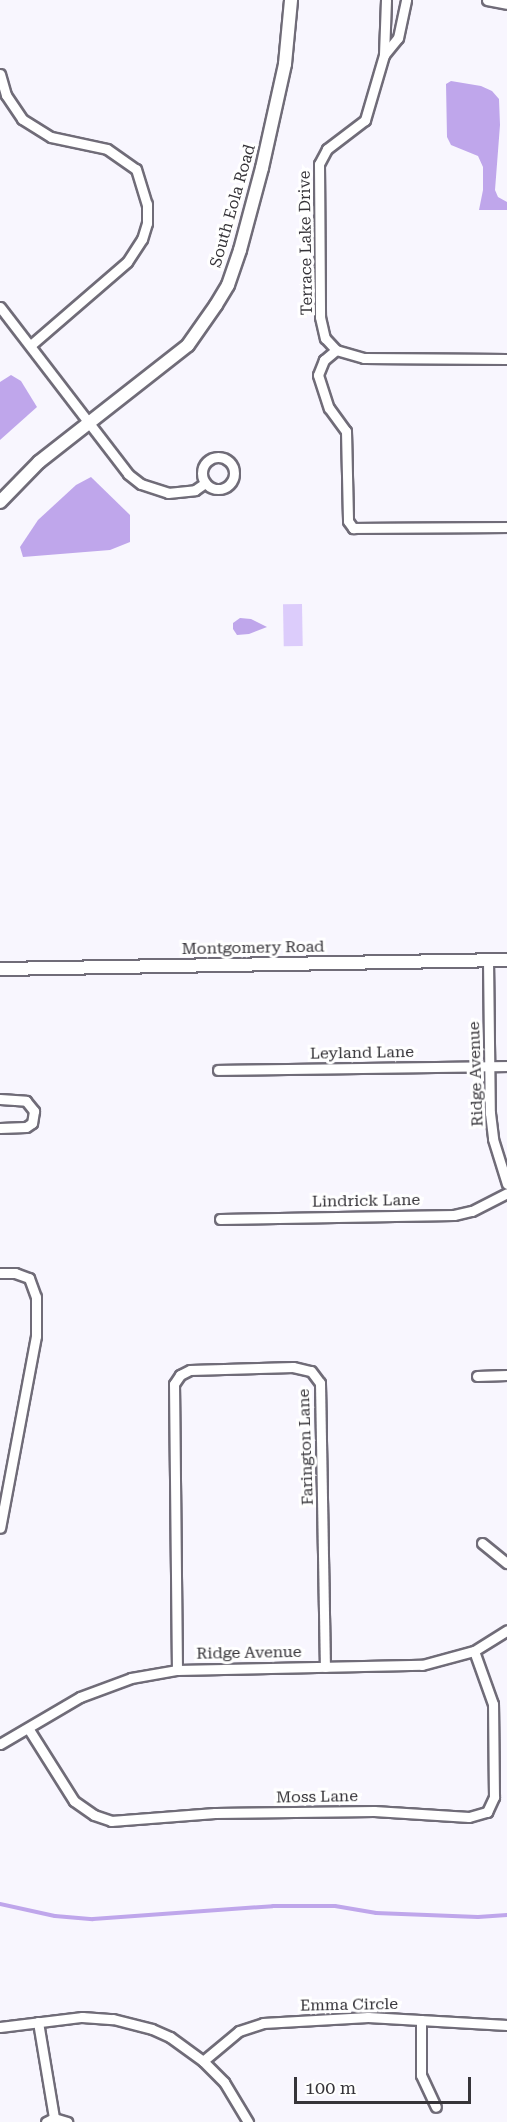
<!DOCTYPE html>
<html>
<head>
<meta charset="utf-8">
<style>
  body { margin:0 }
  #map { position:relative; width:507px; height:2122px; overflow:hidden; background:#f8f6fe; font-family:"Roboto Serif",serif }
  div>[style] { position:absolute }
  .green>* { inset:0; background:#dcccfb; transform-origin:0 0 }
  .water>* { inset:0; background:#bfa6eb }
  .stream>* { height:4px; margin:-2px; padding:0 2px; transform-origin:2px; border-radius:2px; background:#bfa6eb }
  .roads { filter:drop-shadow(2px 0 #706c78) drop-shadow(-2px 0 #706c78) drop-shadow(0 2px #706c78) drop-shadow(0 -2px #706c78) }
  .minor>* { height:9px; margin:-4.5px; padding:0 4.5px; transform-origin:4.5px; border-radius:4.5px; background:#fff }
  .minor>.ring { margin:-4.5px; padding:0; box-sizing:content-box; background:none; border:9px solid #fff; border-radius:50% }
  .tertiary>* { height:12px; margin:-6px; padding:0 6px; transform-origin:6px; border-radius:6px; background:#fff }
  span { translate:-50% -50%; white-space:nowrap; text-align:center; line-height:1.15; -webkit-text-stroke:6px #fff; paint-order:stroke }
  .street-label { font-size:16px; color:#363439 }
  .scale { position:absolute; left:294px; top:2077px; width:177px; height:27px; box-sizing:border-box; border:3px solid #363439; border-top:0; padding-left:8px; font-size:18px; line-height:21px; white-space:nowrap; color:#363439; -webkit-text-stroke:4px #fff; paint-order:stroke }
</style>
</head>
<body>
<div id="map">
  <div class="green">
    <div style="left:302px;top:604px;width:42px;height:19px;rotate:89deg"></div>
  </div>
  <div class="water">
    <div style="clip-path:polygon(451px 81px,481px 86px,492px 91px,499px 99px,500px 125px,495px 190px,498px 197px,507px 202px,507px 210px,479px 210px,483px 190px,483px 167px,478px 156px,451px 145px,447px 137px,446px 84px)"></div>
    <div style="clip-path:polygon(11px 375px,21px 381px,37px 407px,0 440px,0 382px)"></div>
    <div style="clip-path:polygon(91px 477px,130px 515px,130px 542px,110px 550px,23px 557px,20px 547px,38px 520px,76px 485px)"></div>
    <div style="clip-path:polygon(240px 618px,251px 619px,267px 627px,249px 634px,237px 635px,233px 629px,233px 623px)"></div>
  </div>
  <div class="stream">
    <div style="left:0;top:1904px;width:56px;rotate:12.3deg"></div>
    <div style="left:55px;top:1916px;width:38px;rotate:5deg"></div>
    <div style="left:93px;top:1919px;width:180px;rotate:-4.1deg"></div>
    <div style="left:273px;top:1906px;width:62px"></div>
    <div style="left:335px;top:1906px;width:42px;rotate:9.7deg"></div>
    <div style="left:376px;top:1913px;width:102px;rotate:2.2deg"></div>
    <div style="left:478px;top:1917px;width:29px;rotate:-4deg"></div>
  </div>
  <div class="roads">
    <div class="minor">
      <div style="left:386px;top:0;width:55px;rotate:92.1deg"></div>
      <div style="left:384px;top:55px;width:68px;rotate:106.3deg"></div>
      <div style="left:365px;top:120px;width:48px;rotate:142.7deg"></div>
      <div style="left:327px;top:149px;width:17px;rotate:118deg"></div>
      <div style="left:319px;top:164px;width:153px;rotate:89.6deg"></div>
      <div style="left:320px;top:317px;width:22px;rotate:77deg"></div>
      <div style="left:325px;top:338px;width:16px;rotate:47deg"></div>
      <div style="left:336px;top:350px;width:29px;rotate:16deg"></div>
      <div style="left:364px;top:358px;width:143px;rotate:0.4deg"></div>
      <div style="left:487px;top:0;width:20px;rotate:11deg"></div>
      <div style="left:384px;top:55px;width:22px;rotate:-51deg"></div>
      <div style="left:398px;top:38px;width:39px;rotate:-78deg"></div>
      <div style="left:0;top:74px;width:22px;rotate:74deg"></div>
      <div style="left:6px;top:95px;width:29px;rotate:56deg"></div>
      <div style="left:22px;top:119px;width:34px;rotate:32deg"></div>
      <div style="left:51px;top:137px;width:57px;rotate:12.1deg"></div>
      <div style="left:107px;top:149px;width:35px;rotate:35deg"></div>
      <div style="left:136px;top:169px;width:37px;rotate:73deg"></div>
      <div style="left:147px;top:204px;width:19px;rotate:90deg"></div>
      <div style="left:147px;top:223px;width:17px;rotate:107deg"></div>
      <div style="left:142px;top:239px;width:27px;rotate:123deg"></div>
      <div style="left:127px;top:262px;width:127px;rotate:139.2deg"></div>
      <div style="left:0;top:307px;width:210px;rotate:52.5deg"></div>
      <div style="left:128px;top:474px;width:16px;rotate:38deg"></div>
      <div style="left:141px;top:484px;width:28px;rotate:18deg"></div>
      <div style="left:168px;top:493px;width:27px;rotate:-6deg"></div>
      <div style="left:195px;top:490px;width:12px;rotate:-35deg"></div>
      <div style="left:336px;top:350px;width:16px;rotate:140deg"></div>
      <div style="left:324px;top:360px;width:16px;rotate:112deg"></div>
      <div style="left:318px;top:375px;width:35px;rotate:72deg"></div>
      <div style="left:329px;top:408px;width:29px;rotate:54deg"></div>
      <div style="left:346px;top:431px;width:90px;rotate:88.7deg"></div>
      <div style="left:348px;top:521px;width:9px;rotate:54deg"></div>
      <div style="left:353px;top:528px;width:154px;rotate:-0.4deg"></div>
      <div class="ring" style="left:202px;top:457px;width:23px;height:23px"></div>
      <div style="left:488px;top:960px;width:153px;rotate:89.3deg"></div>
      <div style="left:490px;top:1113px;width:26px;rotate:83deg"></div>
      <div style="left:493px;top:1139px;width:47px;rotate:72.7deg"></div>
      <div style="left:218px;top:1070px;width:289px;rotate:-0.8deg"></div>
      <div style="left:0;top:1099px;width:26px;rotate:4deg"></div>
      <div style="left:26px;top:1101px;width:13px;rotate:51deg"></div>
      <div style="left:34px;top:1111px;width:12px;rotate:99deg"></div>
      <div style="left:32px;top:1123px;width:7px;rotate:146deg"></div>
      <div style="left:26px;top:1127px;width:26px;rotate:178deg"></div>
      <div style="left:220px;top:1219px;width:234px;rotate:-1deg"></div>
      <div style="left:454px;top:1215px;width:18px;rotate:-13deg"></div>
      <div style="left:472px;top:1211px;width:39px;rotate:-27deg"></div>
      <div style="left:0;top:1273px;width:15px"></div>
      <div style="left:15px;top:1273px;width:15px;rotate:20deg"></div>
      <div style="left:29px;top:1278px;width:20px;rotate:70deg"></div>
      <div style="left:36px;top:1297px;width:39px;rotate:90deg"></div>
      <div style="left:36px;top:1336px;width:195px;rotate:100.6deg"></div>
      <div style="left:477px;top:1376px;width:30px;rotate:-2deg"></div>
      <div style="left:482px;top:1543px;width:32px;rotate:39deg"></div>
      <div style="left:177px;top:1670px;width:286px;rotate:-90.6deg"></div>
      <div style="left:174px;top:1384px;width:11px;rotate:-56deg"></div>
      <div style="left:180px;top:1375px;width:11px;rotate:-27deg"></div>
      <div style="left:190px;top:1370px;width:103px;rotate:-1.7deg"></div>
      <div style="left:293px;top:1367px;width:18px;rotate:13deg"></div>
      <div style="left:311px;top:1371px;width:15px;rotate:53deg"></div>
      <div style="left:320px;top:1383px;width:284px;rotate:89deg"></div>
      <div style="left:28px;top:1728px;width:86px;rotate:57.8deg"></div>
      <div style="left:74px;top:1801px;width:24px;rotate:35deg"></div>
      <div style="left:94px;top:1815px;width:18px;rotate:19deg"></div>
      <div style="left:111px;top:1821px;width:104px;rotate:-4.4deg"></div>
      <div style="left:215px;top:1813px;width:159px;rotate:-0.7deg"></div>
      <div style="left:374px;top:1811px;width:95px;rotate:3.6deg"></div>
      <div style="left:469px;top:1817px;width:19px;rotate:-16deg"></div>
      <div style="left:487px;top:1812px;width:17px;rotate:-65deg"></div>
      <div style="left:494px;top:1797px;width:93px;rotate:-90.6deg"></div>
      <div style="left:493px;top:1704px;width:56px;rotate:-109.7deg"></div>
      <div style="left:0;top:1744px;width:93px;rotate:-30.4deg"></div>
      <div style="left:80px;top:1697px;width:54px;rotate:-20.4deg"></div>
      <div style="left:131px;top:1678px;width:47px;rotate:-9.9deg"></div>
      <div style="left:177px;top:1670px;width:245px;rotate:-1.2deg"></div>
      <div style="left:422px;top:1665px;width:54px;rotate:-15.1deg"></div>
      <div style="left:474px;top:1651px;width:39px;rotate:-32deg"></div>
      <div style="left:421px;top:2020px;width:55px;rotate:90deg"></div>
      <div style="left:421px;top:2075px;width:35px;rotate:65deg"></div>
      <div style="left:38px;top:2022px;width:97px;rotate:80.5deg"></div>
      <div style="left:0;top:2027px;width:83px;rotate:-7deg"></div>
      <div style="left:82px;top:2017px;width:31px;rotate:4deg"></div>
      <div style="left:113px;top:2019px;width:40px;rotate:14.4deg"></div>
      <div style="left:152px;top:2029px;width:20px;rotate:24deg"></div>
      <div style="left:170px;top:2037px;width:41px;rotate:36deg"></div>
      <div style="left:203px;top:2061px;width:30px;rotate:45deg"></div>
      <div style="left:224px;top:2082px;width:47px;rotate:59deg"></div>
      <div style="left:203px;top:2061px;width:47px;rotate:-39.8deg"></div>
      <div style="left:239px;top:2031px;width:25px;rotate:-18deg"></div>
      <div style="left:263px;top:2023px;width:105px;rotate:-3.3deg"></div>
      <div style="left:368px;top:2017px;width:139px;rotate:3.3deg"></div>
      <div style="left:46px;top:2122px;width:9px;rotate:-27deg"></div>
      <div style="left:54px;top:2118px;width:14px;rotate:17deg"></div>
    </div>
    <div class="tertiary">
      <div style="left:0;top:502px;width:56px;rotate:-45.7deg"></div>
      <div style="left:39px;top:462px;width:189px;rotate:-38.1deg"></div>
      <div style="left:188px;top:345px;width:49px;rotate:-55deg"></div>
      <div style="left:216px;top:305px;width:23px;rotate:-59deg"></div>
      <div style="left:228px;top:285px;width:37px;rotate:-71deg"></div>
      <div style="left:240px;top:250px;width:85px;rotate:-75deg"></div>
      <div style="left:262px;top:168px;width:107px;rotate:-77.5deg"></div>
      <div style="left:285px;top:64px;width:64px;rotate:-84.6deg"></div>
      <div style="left:0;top:969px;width:507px;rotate:-1.02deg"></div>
    </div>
  </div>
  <div class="street-label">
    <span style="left:233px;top:206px;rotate:-74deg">South Eola Road</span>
    <span style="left:306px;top:243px;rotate:-91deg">Terrace Lake Drive</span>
    <span style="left:253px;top:948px;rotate:-1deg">Montgomery Road</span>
    <span style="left:362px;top:1053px;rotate:-1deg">Leyland Lane</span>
    <span style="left:476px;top:1074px;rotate:-92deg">Ridge Avenue</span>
    <span style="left:366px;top:1201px;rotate:-1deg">Lindrick Lane</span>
    <span style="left:306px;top:1447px;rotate:-92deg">Farington Lane</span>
    <span style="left:249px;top:1653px;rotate:-1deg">Ridge Avenue</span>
    <span style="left:317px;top:1797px;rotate:-1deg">Moss Lane</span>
    <span style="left:349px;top:2005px;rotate:-1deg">Emma Circle</span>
  </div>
  <div class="scale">100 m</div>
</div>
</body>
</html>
